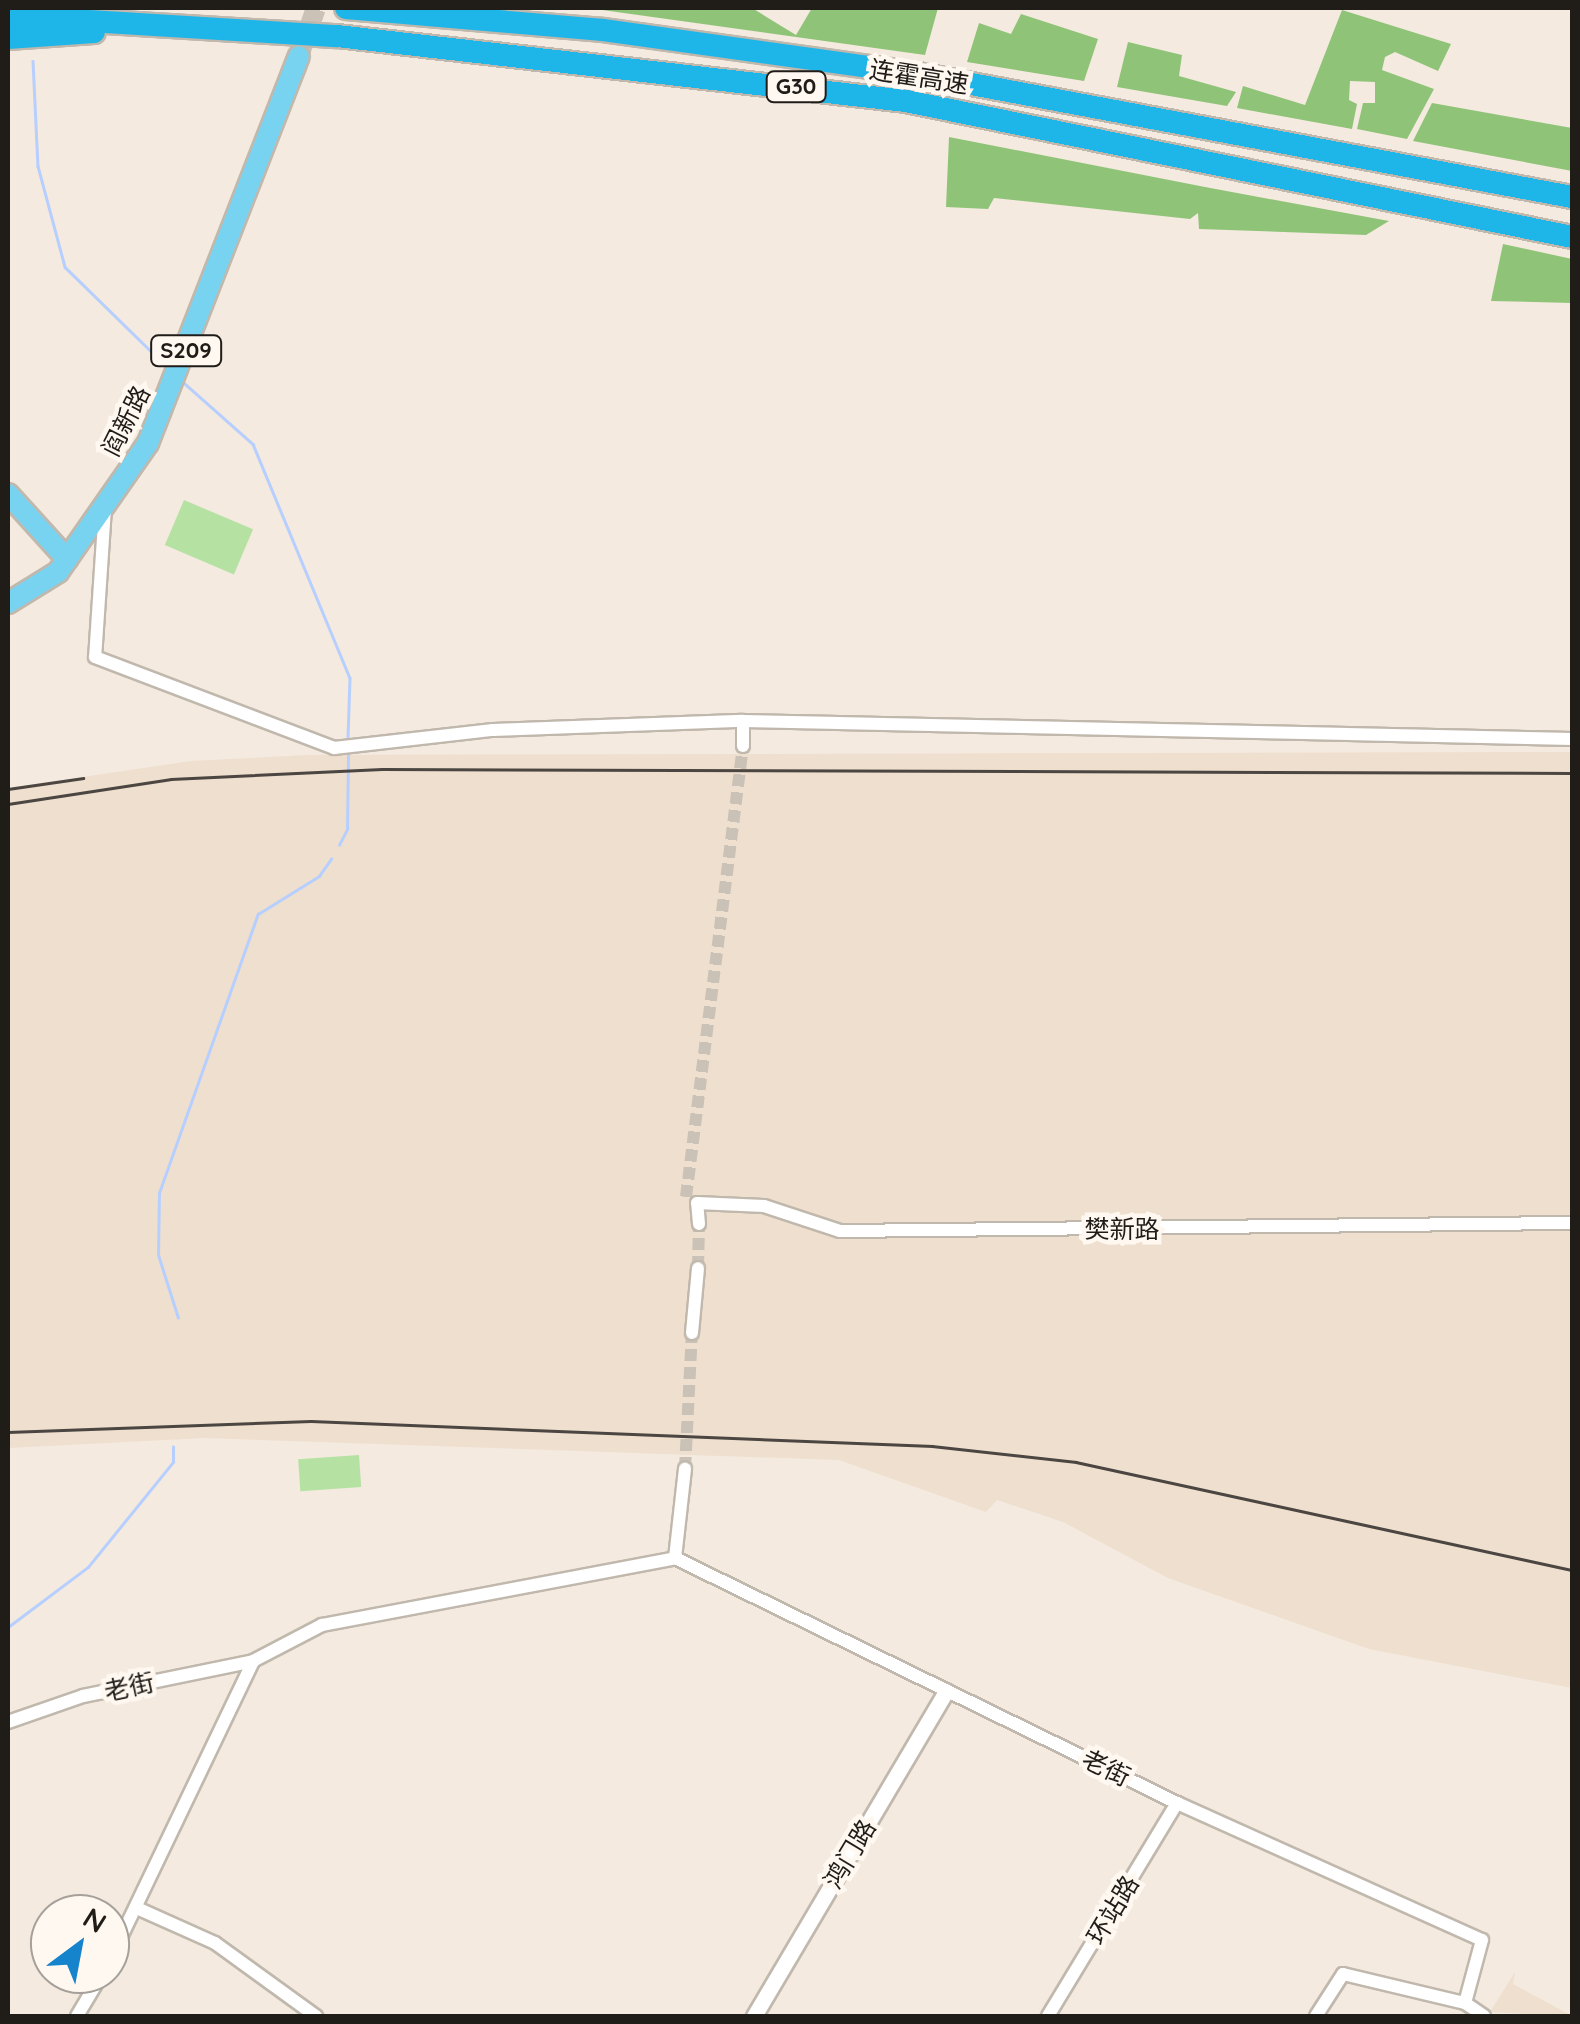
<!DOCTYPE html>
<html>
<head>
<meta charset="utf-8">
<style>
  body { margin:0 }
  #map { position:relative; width:1580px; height:2024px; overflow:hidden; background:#f4eadf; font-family:Quicksand,"Noto Sans SC",sans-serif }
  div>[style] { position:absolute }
  .built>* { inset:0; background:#efdfce }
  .green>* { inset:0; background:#b5e2a3; transform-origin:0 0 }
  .forest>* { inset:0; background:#8fc478 }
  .stream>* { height:2.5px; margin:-1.25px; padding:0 1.25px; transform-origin:1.25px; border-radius:1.25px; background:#b7cffe }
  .minor-tunnel>* { height:12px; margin-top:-6px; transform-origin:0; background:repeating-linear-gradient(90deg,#cac1b7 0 12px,transparent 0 18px) }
  .primary-tunnel>* { height:20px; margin-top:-10px; transform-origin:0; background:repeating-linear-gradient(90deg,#cac1b7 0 20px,transparent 0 30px) }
  .roads { filter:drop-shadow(2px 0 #c1b8ad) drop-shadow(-2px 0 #c1b8ad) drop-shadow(0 2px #c1b8ad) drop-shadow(0 -2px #c1b8ad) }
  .minor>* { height:12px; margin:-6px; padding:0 6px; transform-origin:6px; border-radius:6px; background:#fff }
  .tertiary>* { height:15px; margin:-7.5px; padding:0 7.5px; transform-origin:7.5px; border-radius:7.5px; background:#fff }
  .primary>* { height:20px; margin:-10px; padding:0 10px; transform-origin:10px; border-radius:10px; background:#78d3f1 }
  .motorway>* { height:22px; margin:-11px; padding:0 11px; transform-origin:11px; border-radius:11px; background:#1eb5e8 }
  .rail>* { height:2.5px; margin:-1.25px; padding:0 1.25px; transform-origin:1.25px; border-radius:1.25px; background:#4b4641 }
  span { translate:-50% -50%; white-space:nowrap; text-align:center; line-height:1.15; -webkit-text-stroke:9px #fef8f1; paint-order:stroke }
  .shield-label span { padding:2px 8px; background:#fef8f1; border:2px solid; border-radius:8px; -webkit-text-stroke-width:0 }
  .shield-label { font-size:22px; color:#201c18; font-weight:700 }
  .street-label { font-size:25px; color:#201c18 }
  .frame { position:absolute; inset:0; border:10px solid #201c18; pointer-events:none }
  .north { position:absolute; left:30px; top:1894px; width:100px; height:100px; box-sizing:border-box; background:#fef8f1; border:2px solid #a5a09a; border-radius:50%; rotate:32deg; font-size:28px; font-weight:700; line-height:40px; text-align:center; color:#201c18 }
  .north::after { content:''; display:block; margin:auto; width:35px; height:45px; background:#1683cd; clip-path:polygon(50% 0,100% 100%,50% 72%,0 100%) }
</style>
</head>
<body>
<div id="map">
  <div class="built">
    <div style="clip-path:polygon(1572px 752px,1572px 1688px,1369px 1649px,1168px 1578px,1063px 1522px,997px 1500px,986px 1512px,839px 1460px,204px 1438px,8px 1448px,8px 788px,191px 761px,308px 755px)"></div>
    <div style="clip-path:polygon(1515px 1972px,1513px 1984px,1572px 2016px,1490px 2012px)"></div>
  </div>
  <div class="green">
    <div style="left:184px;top:500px;width:75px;height:49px;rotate:23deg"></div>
    <div style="left:359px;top:1455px;width:32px;height:61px;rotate:86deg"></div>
  </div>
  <div class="forest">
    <div style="clip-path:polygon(752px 8px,796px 35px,812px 8px,938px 8px,925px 55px,595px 9px)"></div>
    <div style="clip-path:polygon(1342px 10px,1451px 44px,1438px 71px,1395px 52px,1385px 57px,1382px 70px,1434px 89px,1407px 139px,1357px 129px,1363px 103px,1375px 103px,1375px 82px,1350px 81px,1349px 100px,1357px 104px,1352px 129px,1237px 108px,1243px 86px,1305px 105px)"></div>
    <div style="clip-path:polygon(1021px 14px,1098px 39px,1084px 81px,967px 62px,979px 23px,1011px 34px)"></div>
    <div style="clip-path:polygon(1128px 42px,1182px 55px,1179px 76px,1236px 92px,1227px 106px,1117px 87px)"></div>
    <div style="clip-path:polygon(1432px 103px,1572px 128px,1572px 171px,1413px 141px)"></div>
    <div style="clip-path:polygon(949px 137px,1205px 187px,1389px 221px,1366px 235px,1199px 229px,1198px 213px,1190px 219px,994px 198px,988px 209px,946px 207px)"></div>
    <div style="clip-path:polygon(1503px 244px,1572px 259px,1572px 303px,1491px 301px)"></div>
  </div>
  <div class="stream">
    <div style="left:33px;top:61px;width:105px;rotate:87.3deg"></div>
    <div style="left:38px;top:166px;width:105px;rotate:75deg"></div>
    <div style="left:65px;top:267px;width:144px;rotate:44.4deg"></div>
    <div style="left:183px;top:382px;width:94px;rotate:41.5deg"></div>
    <div style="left:253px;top:444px;width:253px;rotate:67.5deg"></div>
    <div style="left:350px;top:678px;width:60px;rotate:91.9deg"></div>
    <div style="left:339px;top:845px;width:18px;rotate:-63deg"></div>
    <div style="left:347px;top:829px;width:74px;rotate:-89.2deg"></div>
    <div style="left:178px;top:1318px;width:66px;rotate:-107.6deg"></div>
    <div style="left:158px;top:1255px;width:62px;rotate:-89.1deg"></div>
    <div style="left:159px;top:1193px;width:296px;rotate:-70.5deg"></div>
    <div style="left:258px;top:914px;width:72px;rotate:-31.9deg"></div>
    <div style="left:319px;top:876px;width:21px;rotate:-55deg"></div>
    <div style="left:8px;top:1627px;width:100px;rotate:-36.9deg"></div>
    <div style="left:88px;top:1567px;width:135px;rotate:-51deg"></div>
    <div style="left:173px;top:1462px;width:15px;rotate:-90deg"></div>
  </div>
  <div class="minor-tunnel">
    <div style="left:686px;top:1197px;width:455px;rotate:-82.8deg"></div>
    <div style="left:698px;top:1268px;width:44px;rotate:-88.7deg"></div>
    <div style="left:685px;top:1469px;width:136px;rotate:-87.1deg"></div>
  </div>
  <div class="primary-tunnel">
    <div style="left:299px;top:56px;width:51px;rotate:-70.5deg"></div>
  </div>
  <div class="roads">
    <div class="minor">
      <div style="left:105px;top:508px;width:149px;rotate:93.8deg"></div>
      <div style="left:95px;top:657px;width:256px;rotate:20.8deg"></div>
      <div style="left:334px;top:748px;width:160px;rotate:-6.5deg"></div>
      <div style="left:493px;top:730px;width:250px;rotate:-2.1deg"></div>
      <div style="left:743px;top:721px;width:829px;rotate:1.24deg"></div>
      <div style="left:743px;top:746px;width:25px;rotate:-90deg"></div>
      <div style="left:699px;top:1224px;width:21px;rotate:-95deg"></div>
      <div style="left:697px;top:1203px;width:67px;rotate:2.6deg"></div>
      <div style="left:764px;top:1206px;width:80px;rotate:18.2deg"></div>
      <div style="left:840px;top:1231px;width:732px;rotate:-0.63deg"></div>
      <div style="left:692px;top:1333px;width:65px;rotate:-84.7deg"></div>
      <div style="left:675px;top:1558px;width:559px;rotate:26.01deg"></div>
      <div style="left:1177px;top:1803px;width:334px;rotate:24.2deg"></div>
      <div style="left:1482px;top:1940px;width:65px;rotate:105.1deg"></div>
      <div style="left:8px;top:1722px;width:79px;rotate:-19.1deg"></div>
      <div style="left:83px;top:1696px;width:174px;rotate:-11.6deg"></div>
      <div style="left:253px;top:1661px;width:78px;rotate:-27.6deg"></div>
      <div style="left:322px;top:1625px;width:359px;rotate:-10.7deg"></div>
      <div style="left:675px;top:1558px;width:90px;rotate:-83.6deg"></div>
      <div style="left:139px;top:1909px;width:83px;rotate:24.1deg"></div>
      <div style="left:215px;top:1943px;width:125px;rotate:35.9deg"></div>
      <div style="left:110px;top:1960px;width:331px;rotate:-64.4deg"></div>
      <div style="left:77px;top:2016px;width:49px;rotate:-59.2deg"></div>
      <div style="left:1048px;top:2016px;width:249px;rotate:-58.8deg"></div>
      <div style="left:1316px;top:2016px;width:50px;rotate:-57.3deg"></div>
      <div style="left:1343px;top:1974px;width:125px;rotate:13.4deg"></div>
      <div style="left:1465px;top:2003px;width:23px;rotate:34deg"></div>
    </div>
    <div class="tertiary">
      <div style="left:754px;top:2016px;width:377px;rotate:-59.4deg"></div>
    </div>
    <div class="primary">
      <div style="left:8px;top:494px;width:88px;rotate:47.8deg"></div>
      <div style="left:8px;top:603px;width:59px;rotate:-31.8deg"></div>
      <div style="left:58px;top:572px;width:157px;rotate:-55.1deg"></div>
      <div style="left:148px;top:443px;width:415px;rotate:-68.7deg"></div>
    </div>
    <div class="motorway">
      <div style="left:346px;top:8px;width:258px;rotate:4.9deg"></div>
      <div style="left:603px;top:30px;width:313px;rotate:7.9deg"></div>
      <div style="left:913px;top:73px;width:671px;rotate:10.66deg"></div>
      <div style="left:8px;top:16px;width:330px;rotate:3.5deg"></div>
      <div style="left:337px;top:36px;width:573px;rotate:6.52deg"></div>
      <div style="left:906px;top:101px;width:680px;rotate:11.54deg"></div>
      <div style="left:8px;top:38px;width:86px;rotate:-4deg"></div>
    </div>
  </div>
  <div class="rail">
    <div style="left:8px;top:789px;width:76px;rotate:-8.3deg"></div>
    <div style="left:8px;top:804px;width:165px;rotate:-8.7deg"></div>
    <div style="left:171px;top:779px;width:211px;rotate:-2.7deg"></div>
    <div style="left:382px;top:769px;width:1190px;rotate:0.19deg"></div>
    <div style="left:8px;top:1432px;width:303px;rotate:-2.1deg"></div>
    <div style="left:311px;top:1421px;width:622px;rotate:2.31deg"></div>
    <div style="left:932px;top:1446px;width:145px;rotate:6.3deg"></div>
    <div style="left:1076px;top:1462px;width:508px;rotate:12.28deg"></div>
  </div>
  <div class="shield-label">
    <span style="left:796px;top:87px">G30</span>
    <span style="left:186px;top:351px">S209</span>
  </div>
  <div class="street-label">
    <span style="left:919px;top:77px;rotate:9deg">连霍高速</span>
    <span style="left:126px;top:421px;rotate:-63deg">阎新路</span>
    <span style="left:1122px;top:1229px">樊新路</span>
    <span style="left:129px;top:1687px;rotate:-12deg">老街</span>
    <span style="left:1106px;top:1768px;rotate:26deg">老街</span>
    <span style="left:850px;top:1854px;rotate:-59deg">鸿门路</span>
    <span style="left:1113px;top:1910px;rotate:-59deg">环站路</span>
  </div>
  <div class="frame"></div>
  <div class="north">N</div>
</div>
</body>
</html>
